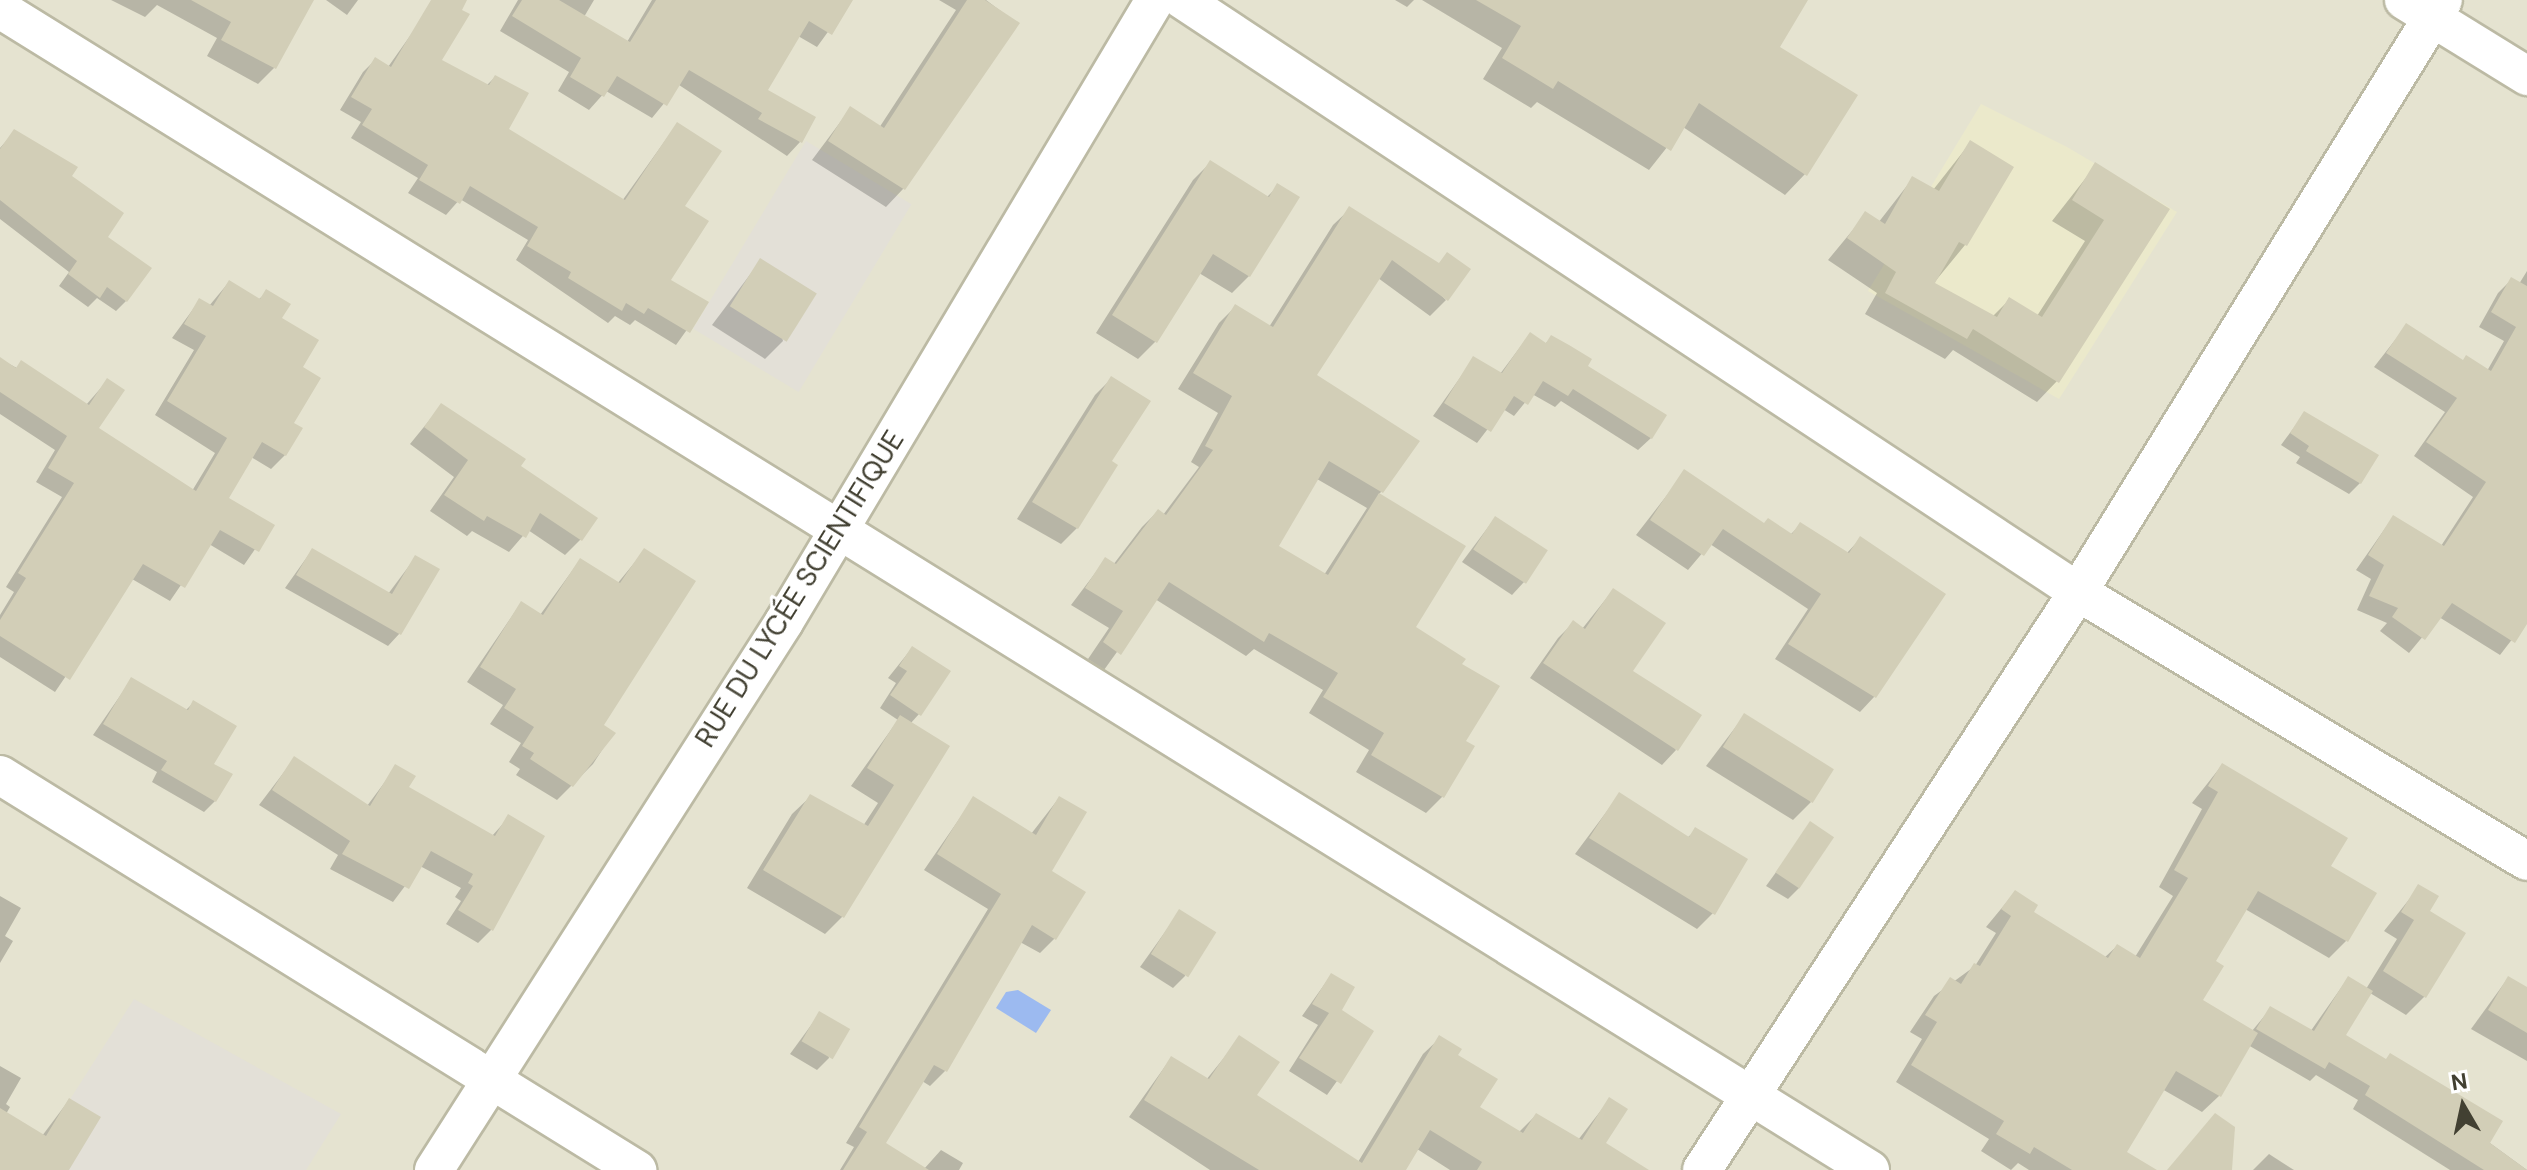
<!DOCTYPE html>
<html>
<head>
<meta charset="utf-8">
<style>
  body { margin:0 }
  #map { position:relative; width:2527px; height:1170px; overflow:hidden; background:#f1f0e2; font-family:"DM Sans",sans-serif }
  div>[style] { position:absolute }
  .residential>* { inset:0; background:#e5e3d0; transform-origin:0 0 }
  .industrial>* { inset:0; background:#e3e0d7; transform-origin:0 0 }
  .education>* { inset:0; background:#ebe9cb }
  .water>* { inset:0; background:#9cbaf0 }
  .shadow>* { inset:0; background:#0003 }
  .building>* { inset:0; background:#d2ceb7; transform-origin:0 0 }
  .roads { filter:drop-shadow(2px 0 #bcbaa4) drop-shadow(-2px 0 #bcbaa4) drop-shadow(0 2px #bcbaa4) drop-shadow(0 -2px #bcbaa4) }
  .minor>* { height:38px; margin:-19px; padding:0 19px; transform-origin:19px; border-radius:19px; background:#fff }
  span { translate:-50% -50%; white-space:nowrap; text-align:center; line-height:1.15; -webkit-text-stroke:6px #fff; paint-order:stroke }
  .street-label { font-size:28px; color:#424032 }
  .north { position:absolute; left:2423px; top:1066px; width:80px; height:80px; -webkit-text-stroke:6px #fff; paint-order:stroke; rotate:351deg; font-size:22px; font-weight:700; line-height:32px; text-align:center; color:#424032 }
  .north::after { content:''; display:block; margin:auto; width:28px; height:36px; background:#424032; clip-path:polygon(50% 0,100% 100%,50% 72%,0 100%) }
</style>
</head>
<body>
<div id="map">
  <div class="residential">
    <div style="left:0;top:0;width:2527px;height:1170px"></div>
  </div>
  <div class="industrial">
    <div style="left:806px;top:141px;width:123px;height:219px;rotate:31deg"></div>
    <div style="clip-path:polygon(134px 999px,341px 1114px,306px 1170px,25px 1170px)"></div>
  </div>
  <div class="education">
    <div style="clip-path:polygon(1981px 104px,2067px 147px,2177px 212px,2059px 399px,1868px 291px)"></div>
  </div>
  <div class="water">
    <div style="clip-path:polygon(1018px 990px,1051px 1010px,1036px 1033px,996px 1008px,1006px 992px)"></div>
  </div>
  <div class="shadow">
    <div style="clip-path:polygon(111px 0,283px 0,274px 68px,258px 84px,207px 56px,217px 38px,157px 5px,145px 17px)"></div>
    <div style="clip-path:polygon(326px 0,358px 0,347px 15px)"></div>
    <div style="clip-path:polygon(518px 0,594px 0,584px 17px,627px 42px,652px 0,851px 0,817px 47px,798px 36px,765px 91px,800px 142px,787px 156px,679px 85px,652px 118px,606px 91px,589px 110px,558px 91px,569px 72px,500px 31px)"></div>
    <div style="clip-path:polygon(939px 0,986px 0,1018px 24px,903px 189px,886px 207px,812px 160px,850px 109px,879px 128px,956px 10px)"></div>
    <div style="clip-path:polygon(1395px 0,1414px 0,1407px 7px)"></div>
    <div style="clip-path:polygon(1422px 0,1803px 0,1777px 47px,1805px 174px,1785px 195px,1683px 127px,1649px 170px,1537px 102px,1531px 108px,1483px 79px,1502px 48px)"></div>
    <div style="clip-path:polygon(422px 19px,440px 60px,486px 86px,495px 77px,507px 129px,622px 201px,677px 124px,683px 206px,669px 280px,706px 303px,676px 345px,635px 320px,630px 325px,615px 316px,608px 323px,516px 260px,528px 240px,460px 199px,446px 215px,408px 193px,418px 178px,351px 138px,361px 122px,340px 110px,363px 72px,375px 60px,388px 67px)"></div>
    <div style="clip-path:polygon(15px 131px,105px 237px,126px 301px,116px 311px,97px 298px,88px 307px,59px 286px,69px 272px,0 219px,0 148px)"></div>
    <div style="clip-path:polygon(1970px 143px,1965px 245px,1933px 284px,1992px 317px,2010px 299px,2037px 316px,2085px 241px,2052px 221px,2096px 165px,2167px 209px,2057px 381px,2037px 402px,1953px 350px,1945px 359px,1865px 314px,1877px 293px,1828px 260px,1866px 214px,1878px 223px,1913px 178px,1933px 190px)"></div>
    <div style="clip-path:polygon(1210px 163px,1266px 198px,1278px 186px,1249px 276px,1232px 293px,1199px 273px,1155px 342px,1138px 359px,1096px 333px,1193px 180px)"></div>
    <div style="clip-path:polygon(evenodd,1350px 209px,1446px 300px,1430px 316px,1378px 278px,1314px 375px,1382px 491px,1378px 495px,1414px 627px,1459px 665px,1464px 742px,1442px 797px,1426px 813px,1356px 772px,1369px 750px,1309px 713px,1323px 690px,1254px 649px,1246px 656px,1155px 599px,1104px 670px,1088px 659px,1109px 628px,1071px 605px,1105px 560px,1113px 565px,1142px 527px,1158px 511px,1163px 515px,1199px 467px,1191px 462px,1218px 413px,1178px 389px,1219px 323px,1235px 307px,1269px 327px,1333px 225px,1350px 209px,1317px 479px,1367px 508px,1324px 575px,1276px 547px,1317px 479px)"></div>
    <div style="clip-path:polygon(761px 260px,783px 341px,765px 359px,712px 325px)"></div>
    <div style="clip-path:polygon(2527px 271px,2527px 620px,2500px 655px,2439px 617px,2409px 653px,2380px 631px,2387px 623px,2357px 610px,2371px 579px,2356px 570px,2393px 517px,2441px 546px,2473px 497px,2414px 456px,2445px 412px,2374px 367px,2406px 326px,2462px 362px,2487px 371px,2504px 341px,2479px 327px,2498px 293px,2512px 279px,2519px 284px)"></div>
    <div style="clip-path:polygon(229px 282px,258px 300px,267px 292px,300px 368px,285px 455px,271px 469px,251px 457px,226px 499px,272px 525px,244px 565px,209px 544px,170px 601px,132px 579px,55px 692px,0 657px,0 615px,14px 592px,6px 587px,62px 497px,36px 482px,55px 450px,0 414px,0 359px,86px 405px,107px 381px,97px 429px,192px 491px,215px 453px,155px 415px,194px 350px,172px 338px,199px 301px,209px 306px)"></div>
    <div style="clip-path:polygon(1530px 334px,1545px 344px,1551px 338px,1585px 366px,1651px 438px,1638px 450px,1561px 401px,1555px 407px,1532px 394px,1514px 416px,1503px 409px,1477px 443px,1433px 416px,1474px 358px,1500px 374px)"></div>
    <div style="clip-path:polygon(1111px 379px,1109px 462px,1077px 528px,1061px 544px,1017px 519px,1095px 395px)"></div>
    <div style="clip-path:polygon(441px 406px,518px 466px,581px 539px,565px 555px,528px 530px,509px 552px,472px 531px,467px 536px,430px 511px,454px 477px,410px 444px)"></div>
    <div style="clip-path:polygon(2304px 414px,2360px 483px,2349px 494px,2296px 463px,2300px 457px,2281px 445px)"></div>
    <div style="clip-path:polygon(1685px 472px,1763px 525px,1790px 535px,1801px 524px,1846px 554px,1860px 539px,1874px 697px,1860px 712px,1775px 659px,1808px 609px,1710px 544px,1688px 570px,1636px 535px)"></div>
    <div style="clip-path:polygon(1495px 518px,1524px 582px,1512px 595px,1462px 562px)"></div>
    <div style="clip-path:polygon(312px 550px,388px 594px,415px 558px,400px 633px,388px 646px,285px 588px)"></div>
    <div style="clip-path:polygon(644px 551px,601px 726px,613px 733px,593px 764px,557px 800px,516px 775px,520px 769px,509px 762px,521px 743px,490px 724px,503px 705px,467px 682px,521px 603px,540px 615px,580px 560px,617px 584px)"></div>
    <div style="clip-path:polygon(1613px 590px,1630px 672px,1676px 750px,1662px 765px,1530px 678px,1558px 638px,1573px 623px,1582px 629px)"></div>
    <div style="clip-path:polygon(912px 648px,919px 714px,910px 724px,947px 746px,843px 916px,825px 934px,747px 888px,792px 814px,810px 797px,863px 826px,878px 803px,851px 786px,898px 720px,880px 708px,896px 683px,888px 678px)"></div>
    <div style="clip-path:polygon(131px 680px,185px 711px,194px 702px,212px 765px,215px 801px,204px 812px,152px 782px,157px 772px,93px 735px)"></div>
    <div style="clip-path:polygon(1744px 716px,1811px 802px,1793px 820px,1706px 766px)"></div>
    <div style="clip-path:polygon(294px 759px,367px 806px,396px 767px,406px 788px,492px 836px,509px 817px,492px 929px,478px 943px,446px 924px,461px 901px,455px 897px,461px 888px,420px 866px,393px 902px,330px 869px,338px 855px,259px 805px)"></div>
    <div style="clip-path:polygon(2222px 765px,2328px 867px,2346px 941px,2329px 958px,2245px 909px,2213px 962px,2200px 1000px,2252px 1031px,2271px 1008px,2310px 1032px,2348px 978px,2366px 989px,2397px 939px,2384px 931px,2419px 887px,2427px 911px,2425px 996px,2406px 1015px,2370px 993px,2343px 1036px,2527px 1170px,2450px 1170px,2353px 1109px,2358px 1100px,2316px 1075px,2310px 1081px,2248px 1045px,2219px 1096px,2202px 1112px,2162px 1089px,2124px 1153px,2153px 1170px,2029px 1170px,2018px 1163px,2011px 1170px,1981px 1151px,1989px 1139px,1896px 1082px,1922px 1039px,1910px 1032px,1934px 996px,1975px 966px,1996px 933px,1986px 927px,2015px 892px,2031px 912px,2104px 958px,2117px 946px,2135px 957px,2173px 896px,2159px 887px,2202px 809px,2192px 803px)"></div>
    <div style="clip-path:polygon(1619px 795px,1687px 838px,1696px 830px,1713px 913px,1697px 929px,1575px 854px)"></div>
    <div style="clip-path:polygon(1059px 798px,1049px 872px,1055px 938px,1040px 953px,1020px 942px,945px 1071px,930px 1086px,922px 1081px,883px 1144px,924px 1169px,941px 1150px,963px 1163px,959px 1170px,840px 1170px,854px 1147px,846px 1143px,988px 909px,924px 870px,973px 799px,1031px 834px)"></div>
    <div style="clip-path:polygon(1811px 824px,1800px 887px,1788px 899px,1766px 886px)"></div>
    <div style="clip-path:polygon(0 896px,21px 908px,5px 936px,13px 941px,0 963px)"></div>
    <div style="clip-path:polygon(1180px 911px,1185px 976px,1173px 988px,1140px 967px)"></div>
    <div style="clip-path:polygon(1331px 975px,1339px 1011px,1372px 1032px,1327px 1095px,1289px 1071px,1318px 1025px,1302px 1016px)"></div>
    <div style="clip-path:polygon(2508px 978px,2527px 989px,2527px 1061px,2471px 1029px)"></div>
    <div style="clip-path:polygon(820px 1013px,829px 1058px,817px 1070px,790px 1054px)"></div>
    <div style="clip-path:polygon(1240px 1038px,1255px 1096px,1358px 1162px,1423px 1054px,1440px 1038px,1456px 1055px,1477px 1108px,1519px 1132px,1536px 1115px,1578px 1140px,1609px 1100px,1603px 1143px,1627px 1170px,1450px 1170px,1417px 1149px,1404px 1170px,1210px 1170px,1129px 1117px,1171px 1058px,1206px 1080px)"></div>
    <div style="clip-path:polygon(0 1066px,21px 1078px,6px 1104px,10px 1107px,6px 1114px,42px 1136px,69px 1100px,66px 1170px,0 1170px)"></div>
    <div style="clip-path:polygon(2269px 1154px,2294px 1170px,2253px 1170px)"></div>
  </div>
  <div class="building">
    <div style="clip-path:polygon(191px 0,314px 0,276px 69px,221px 40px,231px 22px)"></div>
    <div style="clip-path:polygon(431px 0,467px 0,462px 10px,470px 14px,442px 60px,489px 85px,495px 75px,529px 93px,509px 129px,625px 200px,677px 122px,722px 151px,685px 206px,709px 221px,671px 280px,709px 302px,690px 333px,648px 308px,644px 314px,626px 303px,622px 311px,568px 278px,571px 272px,527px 246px,538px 227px,470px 186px,460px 204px,419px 180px,428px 165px,362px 125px,372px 109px,351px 97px,375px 57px,391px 67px)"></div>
    <div style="clip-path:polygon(522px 0,559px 0,630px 42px,656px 0,853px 0,832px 35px,809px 21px,768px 90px,816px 117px,802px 143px,758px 119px,762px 113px,689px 70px,667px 106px,617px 76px,604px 97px,570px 77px,581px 58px,512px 16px)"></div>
    <div style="clip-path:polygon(967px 0,985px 0,1020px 23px,905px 190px,828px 141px,850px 106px,884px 128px)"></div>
    <div style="clip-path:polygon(1476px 0,1808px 0,1780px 47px,1858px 95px,1807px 176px,1699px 103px,1671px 151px,1558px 81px,1553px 89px,1502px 58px,1521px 26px)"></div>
    <div style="clip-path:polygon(14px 129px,78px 167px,72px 176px,124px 213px,108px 237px,152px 268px,127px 302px,107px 287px,100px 298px,68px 274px,77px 261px,0 200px,0 149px)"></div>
    <div style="clip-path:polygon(1970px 140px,2014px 167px,1967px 246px,1959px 242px,1935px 283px,1997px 317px,2009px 297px,2042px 317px,2104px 220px,2072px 200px,2095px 162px,2170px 209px,2059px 383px,1973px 329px,1967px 339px,1885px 293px,1896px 272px,1847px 238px,1865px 211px,1885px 224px,1912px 176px,1939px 191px)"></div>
    <div style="clip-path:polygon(1210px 160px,1269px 197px,1277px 183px,1300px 197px,1250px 277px,1213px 254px,1157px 343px,1112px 315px)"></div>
    <div style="clip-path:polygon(1349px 206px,1439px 263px,1447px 252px,1471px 269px,1448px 301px,1392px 260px,1317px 375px,1420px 441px,1383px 493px,1329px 461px,1279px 546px,1328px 575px,1379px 493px,1466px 546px,1416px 627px,1466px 659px,1462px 664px,1500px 686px,1466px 741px,1475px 746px,1444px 798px,1371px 755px,1384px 733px,1323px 697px,1338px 673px,1269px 633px,1264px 642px,1169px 582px,1121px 655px,1103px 642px,1123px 611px,1085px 588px,1105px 557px,1116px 564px,1158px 509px,1166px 515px,1213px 450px,1205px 446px,1232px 396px,1193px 373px,1235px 304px,1273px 327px)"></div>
    <div style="left:760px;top:258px;width:67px;height:57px;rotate:32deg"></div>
    <div style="clip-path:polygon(2511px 277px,2527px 286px,2527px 624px,2515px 643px,2452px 603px,2425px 640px,2392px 617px,2398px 608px,2369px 596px,2384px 565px,2368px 555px,2393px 515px,2444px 546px,2486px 482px,2426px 442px,2457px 398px,2386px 353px,2406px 323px,2463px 360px,2466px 355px,2491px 371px,2516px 327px,2491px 312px)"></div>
    <div style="clip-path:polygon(229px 280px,260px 299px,266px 289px,291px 304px,282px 318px,319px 340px,303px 367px,321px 378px,294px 423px,303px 428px,286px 456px,262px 442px,229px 498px,275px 525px,259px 552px,220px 530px,185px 588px,143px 564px,70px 680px,0 636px,0 620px,26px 578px,18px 573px,74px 483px,48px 468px,67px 436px,0 392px,0 357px,16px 368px,21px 360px,89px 405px,107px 378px,125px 390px,99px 428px,196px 491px,227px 438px,167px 401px,206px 336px,184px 324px,199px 298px,213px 306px)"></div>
    <div style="clip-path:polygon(1530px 332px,1546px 343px,1551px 335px,1569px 345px,1592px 359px,1588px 366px,1667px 415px,1652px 439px,1573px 389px,1568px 396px,1543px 381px,1528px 405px,1514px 396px,1491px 432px,1444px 403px,1473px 356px,1502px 373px)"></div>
    <div style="clip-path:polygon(1111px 376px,1151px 401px,1112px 461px,1118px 465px,1078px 529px,1032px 502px)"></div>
    <div style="clip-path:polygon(441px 403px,526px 459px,521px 466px,598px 518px,582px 541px,540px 513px,526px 538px,487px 516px,484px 521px,444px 495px,468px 460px,424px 427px)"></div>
    <div style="clip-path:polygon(2304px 411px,2379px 455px,2361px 484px,2306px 451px,2309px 446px,2290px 433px)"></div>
    <div style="clip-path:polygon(1684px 469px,1764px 523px,1768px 518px,1792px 534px,1800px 522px,1849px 553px,1860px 536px,1946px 594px,1876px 698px,1788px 644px,1821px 594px,1723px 529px,1704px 556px,1650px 520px)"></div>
    <div style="left:1495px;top:516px;width:63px;height:40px;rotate:33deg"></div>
    <div style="clip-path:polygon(312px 548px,392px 594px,415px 555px,440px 569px,401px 635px,296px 575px)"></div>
    <div style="clip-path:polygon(644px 548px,696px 581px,604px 725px,616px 733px,573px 787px,530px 759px,534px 753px,522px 746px,534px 727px,504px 708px,516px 689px,480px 667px,521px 601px,543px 615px,580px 558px,620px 583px)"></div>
    <div style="clip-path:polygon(1613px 588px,1666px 623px,1633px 671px,1702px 715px,1678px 751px,1543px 663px,1573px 620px,1585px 629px)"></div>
    <div style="clip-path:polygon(912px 646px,951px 671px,921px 716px,890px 695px,907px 671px,899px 666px)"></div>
    <div style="clip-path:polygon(131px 677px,188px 710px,193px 700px,237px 726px,214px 764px,233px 774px,216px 802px,161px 770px,167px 761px,103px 724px)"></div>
    <div style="left:1744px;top:713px;width:106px;height:40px;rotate:32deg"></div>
    <div style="clip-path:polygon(900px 715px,950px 746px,844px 918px,763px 870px,810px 794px,868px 826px,894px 785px,867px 768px)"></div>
    <div style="clip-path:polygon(294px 756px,370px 806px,395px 764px,416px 776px,409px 787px,495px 836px,508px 814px,545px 836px,493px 931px,458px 910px,473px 886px,468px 883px,473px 874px,431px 851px,409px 889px,342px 854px,350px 841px,272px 790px)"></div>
    <div style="clip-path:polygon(2222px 763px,2348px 838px,2331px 866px,2377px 893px,2348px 942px,2258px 891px,2216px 961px,2224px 966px,2203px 1000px,2258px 1033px,2221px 1097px,2176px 1071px,2127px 1152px,2157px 1170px,2072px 1170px,2034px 1147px,2030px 1154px,1996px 1134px,2004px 1121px,1911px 1065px,1937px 1022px,1925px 1015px,1950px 977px,1961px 984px,1974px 963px,1980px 966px,2011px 916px,2001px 909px,2015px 890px,2038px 905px,2034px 912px,2108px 958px,2117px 944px,2140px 958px,2188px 878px,2174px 870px,2218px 792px,2208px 786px)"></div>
    <div style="clip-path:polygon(1619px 792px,1689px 837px,1695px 827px,1748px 859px,1715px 915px,1589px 838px)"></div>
    <div style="clip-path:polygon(973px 796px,1036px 835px,1059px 796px,1087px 812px,1052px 871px,1086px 892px,1056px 940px,1032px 925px,947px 1072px,934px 1065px,886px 1143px,929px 1170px,843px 1170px,867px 1132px,859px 1127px,1001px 894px,937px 854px)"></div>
    <div style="left:1810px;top:821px;width:29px;height:62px;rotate:34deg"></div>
    <div style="clip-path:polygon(2418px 884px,2439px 896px,2430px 911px,2466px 933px,2426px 998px,2383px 971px,2414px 920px,2401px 912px)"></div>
    <div style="left:1179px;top:909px;width:44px;height:53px;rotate:32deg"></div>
    <div style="clip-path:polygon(1331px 973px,1355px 987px,1342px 1010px,1374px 1031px,1341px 1084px,1299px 1058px,1329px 1013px,1312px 1004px)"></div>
    <div style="clip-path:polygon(2348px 976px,2373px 991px,2346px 1035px,2386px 1059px,2390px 1053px,2503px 1121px,2490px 1143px,2527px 1170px,2484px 1170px,2365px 1095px,2370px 1086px,2329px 1062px,2325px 1069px,2256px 1029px,2270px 1006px,2314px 1031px)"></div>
    <div style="clip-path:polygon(2508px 976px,2527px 987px,2527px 1033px,2488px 1010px)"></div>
    <div style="left:819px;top:1011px;width:36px;height:35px;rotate:30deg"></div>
    <div style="clip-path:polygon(1239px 1035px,1280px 1062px,1257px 1095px,1362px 1163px,1439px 1035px,1462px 1049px,1458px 1055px,1498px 1079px,1480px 1107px,1523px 1133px,1536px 1113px,1582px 1140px,1609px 1097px,1628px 1109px,1606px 1143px,1649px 1170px,1477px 1170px,1482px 1162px,1430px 1130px,1406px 1170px,1259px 1170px,1144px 1100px,1171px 1056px,1209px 1079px)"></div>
    <div style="clip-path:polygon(69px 1098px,101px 1117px,69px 1170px,0 1170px,0 1108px,46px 1136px)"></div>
    <div style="clip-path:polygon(2215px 1113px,2235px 1127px,2232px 1170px,2167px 1170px)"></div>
  </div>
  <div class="roads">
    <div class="minor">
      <div style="left:1183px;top:0;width:1073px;rotate:33.48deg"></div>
      <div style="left:2078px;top:592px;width:523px;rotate:30.93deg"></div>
      <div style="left:2404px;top:0;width:145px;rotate:31.7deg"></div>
      <div style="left:0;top:9px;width:2201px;rotate:31.83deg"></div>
      <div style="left:0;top:775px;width:750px;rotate:31.8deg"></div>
      <div style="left:434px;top:1170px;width:650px;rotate:-57.43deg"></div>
      <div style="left:784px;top:622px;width:724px;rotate:-59.19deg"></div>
      <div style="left:1702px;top:1170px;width:690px;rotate:-56.96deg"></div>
      <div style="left:2078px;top:592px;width:695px;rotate:-58.34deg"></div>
    </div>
  </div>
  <div class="street-label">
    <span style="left:800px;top:589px;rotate:-58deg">RUE DU LYCÉE SCIENTIFIQUE</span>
  </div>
  <div class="north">N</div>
</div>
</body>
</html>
